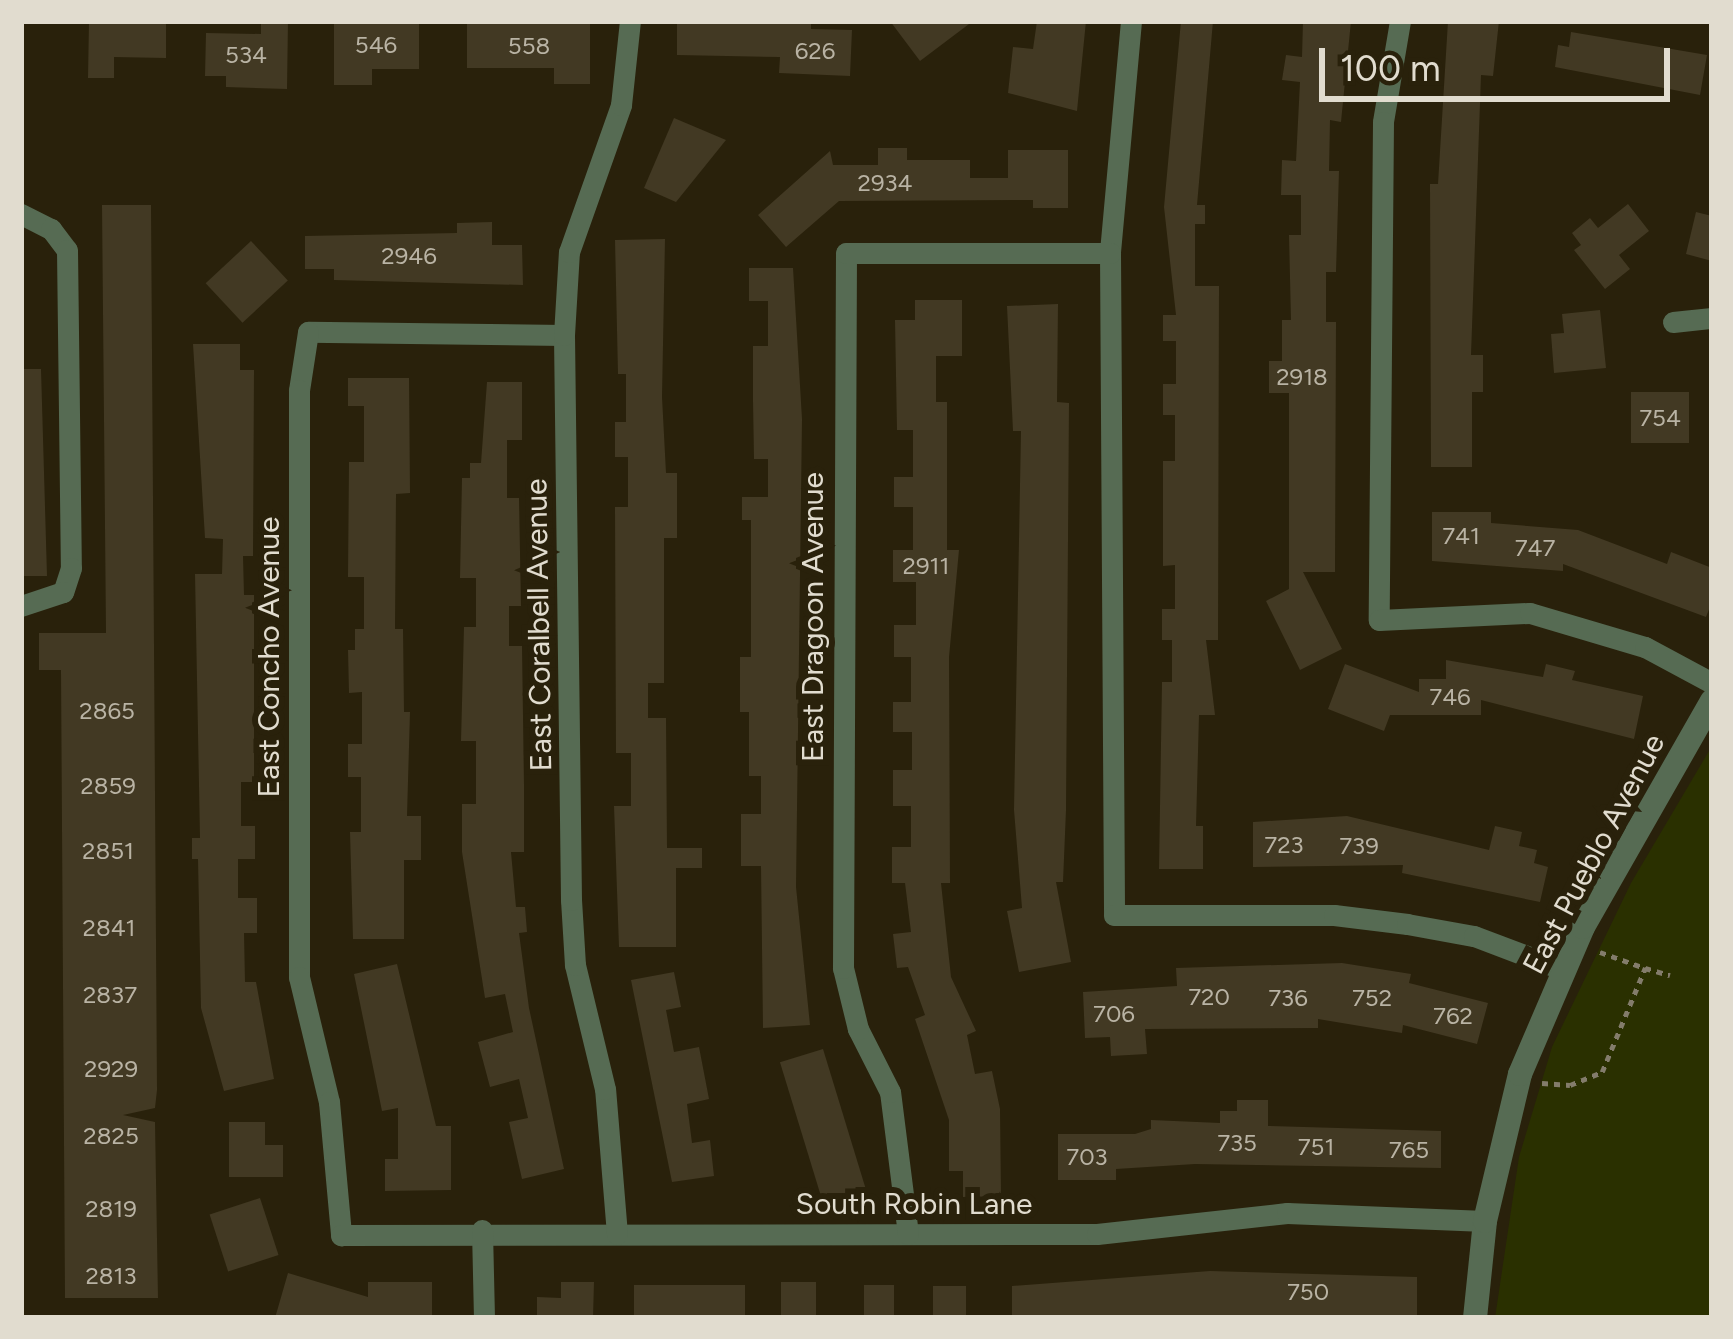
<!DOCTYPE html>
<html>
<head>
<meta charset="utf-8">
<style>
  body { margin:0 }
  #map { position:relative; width:1733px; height:1339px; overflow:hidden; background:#29210b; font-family:Figtree,sans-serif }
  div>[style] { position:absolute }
  .green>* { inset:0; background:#2a3000 }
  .building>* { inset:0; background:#423923; transform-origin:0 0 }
  .path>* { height:4.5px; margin-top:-2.25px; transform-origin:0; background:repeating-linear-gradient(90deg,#837c6b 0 6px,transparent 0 12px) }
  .minor>* { height:21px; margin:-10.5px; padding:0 10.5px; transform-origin:10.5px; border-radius:10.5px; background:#566b53 }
  .tertiary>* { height:24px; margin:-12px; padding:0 12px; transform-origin:12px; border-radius:12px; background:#566b53 }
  span { translate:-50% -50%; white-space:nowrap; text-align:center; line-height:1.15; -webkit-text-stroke:12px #29210b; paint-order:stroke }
  .number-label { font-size:24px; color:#b9b3a4 }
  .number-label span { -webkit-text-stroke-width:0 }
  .street-label { font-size:30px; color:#e1dccf }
  .frame { position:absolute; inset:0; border:24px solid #e1dccf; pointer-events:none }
  .scale { position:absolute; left:1319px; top:48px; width:351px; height:54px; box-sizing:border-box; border:6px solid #e1dccf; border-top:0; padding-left:15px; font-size:36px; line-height:42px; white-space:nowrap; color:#e1dccf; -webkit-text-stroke:9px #29210b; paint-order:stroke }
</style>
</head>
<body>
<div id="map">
  <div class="green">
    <div style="clip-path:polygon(1712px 746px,1712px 1318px,1495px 1318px,1519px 1157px,1552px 1047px,1631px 883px)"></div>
  </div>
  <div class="building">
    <div style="clip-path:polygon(89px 21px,166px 21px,166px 58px,114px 57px,114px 78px,88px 78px)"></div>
    <div style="clip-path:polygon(261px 21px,288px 21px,287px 89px,226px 87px,226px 76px,205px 76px,206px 33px,261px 34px)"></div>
    <div style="clip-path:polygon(334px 21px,419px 21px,419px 69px,372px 69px,372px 85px,334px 85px)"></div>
    <div style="clip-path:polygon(467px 21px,590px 21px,590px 84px,554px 84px,554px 68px,467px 68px)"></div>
    <div style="clip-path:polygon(677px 21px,811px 21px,811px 29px,852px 30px,850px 76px,779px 73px,780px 57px,677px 55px)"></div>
    <div style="clip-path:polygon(890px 21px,973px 21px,920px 61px)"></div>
    <div style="clip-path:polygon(1037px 21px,1086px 21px,1077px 111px,1008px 93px,1013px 47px,1033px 49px)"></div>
    <div style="clip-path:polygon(1181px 21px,1213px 21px,1197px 205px,1205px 205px,1205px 224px,1195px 224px,1195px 286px,1219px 286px,1218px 640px,1206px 640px,1215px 715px,1199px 715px,1196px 826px,1203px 826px,1203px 869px,1159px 869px,1162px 682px,1172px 682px,1172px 640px,1162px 640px,1162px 609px,1175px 609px,1175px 565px,1163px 566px,1163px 461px,1175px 461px,1175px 415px,1163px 415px,1163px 384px,1176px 384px,1176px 341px,1163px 341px,1163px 315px,1176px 315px,1164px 207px)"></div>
    <div style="clip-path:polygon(1303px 21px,1351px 21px,1341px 122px,1330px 120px,1329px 171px,1339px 171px,1336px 272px,1326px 272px,1326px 322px,1336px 322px,1335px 572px,1303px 572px,1342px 649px,1300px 670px,1266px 601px,1289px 589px,1289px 393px,1269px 393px,1269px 361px,1282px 361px,1282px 320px,1291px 320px,1289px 235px,1301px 235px,1301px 195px,1281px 195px,1282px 160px,1296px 161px,1300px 82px,1282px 80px,1286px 55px,1302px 57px)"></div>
    <div style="clip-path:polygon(1448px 21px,1499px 21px,1493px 76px,1481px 75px,1471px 355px,1483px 355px,1483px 392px,1472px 392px,1472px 467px,1431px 467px,1430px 184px,1438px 184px)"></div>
    <div style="clip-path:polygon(1571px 32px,1707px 55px,1700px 95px,1555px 67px,1558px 45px,1569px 47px)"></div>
    <div style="clip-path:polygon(674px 118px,726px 140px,676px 202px,644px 188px)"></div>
    <div style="clip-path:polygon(878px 148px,907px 148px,907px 160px,970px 160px,970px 178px,1008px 178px,1008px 150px,1068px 150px,1068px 208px,1033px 208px,1033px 200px,839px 201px,786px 247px,758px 215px,830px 151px,833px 165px,878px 165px)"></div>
    <div style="clip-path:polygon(1628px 204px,1649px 231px,1619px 255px,1630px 269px,1605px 289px,1574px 250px,1581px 245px,1572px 233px,1590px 218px,1598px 228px)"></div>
    <div style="clip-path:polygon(102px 205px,151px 205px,157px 1090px,155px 1108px,123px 1115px,155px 1122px,158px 1298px,65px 1298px,61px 670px,39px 670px,39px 633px,106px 633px)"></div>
    <div style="clip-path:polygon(1696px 212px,1712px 216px,1712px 261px,1686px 254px)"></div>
    <div style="clip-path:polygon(492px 222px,492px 245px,522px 245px,523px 285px,334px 280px,334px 269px,305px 269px,305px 236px,457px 233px,457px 223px)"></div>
    <div style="clip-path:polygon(665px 239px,662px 397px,666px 473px,677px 473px,677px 538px,664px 538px,664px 683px,648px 683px,648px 718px,666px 718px,667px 848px,702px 848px,702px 868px,676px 868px,676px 947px,619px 947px,614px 806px,631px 806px,631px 753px,616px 753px,615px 507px,628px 507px,628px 457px,615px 457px,615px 422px,626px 422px,626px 374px,618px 374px,615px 240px)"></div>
    <div style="left:251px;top:241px;width:54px;height:62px;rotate:47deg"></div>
    <div style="clip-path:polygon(749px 268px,793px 268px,802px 419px,796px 887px,810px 1025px,763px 1028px,761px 866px,741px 866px,741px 814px,761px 814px,761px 776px,749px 776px,749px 712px,740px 712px,740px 657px,751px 657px,751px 520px,742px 520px,742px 497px,768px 497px,768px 459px,754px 459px,753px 400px,753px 346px,768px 346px,768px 301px,749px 301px)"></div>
    <div style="clip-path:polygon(915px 300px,962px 300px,962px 356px,936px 356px,936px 402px,947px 402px,947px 550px,959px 550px,949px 657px,950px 883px,941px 883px,951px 977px,976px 1031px,967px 1035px,975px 1074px,992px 1071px,1000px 1109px,1001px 1196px,963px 1197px,963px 1171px,949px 1171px,949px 1120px,915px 1019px,925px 1015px,908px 967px,897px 968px,893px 934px,911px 932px,905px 883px,892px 883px,892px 847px,911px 847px,911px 806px,893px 806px,893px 770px,912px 770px,912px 732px,893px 732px,893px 702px,911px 702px,911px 657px,894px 657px,894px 625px,916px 625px,916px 582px,893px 582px,893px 550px,913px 550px,913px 507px,894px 507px,894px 477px,913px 477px,913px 430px,897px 430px,895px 320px,915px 320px)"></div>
    <div style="clip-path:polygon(1058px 304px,1057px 402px,1069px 403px,1066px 810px,1063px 882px,1056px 882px,1071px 962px,1019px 972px,1007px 911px,1022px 908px,1014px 810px,1021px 431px,1013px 431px,1007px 306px)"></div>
    <div style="clip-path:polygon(1600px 310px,1606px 368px,1554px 373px,1551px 334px,1564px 333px,1562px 314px)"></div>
    <div style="clip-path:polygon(193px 344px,240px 344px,240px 370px,254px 370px,253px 556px,243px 556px,244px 595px,254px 595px,254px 782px,241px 782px,241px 826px,255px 826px,255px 859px,238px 859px,238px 898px,257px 898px,257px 933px,244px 933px,245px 982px,256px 982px,274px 1079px,224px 1091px,201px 1008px,198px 859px,192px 859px,192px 838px,200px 838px,195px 574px,222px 574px,223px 539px,205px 538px)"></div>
    <div style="clip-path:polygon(21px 369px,41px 369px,47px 576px,21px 576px)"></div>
    <div style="clip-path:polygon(348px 378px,409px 378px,410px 493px,396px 494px,395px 629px,403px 629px,404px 712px,410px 712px,407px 816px,421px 816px,421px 860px,404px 860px,404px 939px,353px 939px,350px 832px,361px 832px,361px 777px,348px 777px,348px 744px,362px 744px,362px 692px,349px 693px,348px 650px,355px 650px,355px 629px,364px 629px,364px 577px,348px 577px,349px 462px,364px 462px,364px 406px,348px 406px)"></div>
    <div style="clip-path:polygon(487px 382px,522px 382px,522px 440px,507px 440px,507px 498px,519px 498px,521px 606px,509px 606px,509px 646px,522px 646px,524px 786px,524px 852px,511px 852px,516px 907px,525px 907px,527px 932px,519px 933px,529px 1008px,564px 1169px,522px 1179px,509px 1122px,528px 1118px,519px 1079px,490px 1087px,478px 1042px,513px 1032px,505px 994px,485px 998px,462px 852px,462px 804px,476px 804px,476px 741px,461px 741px,464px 627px,476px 627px,476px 578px,460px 578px,462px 478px,470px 478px,470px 463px,481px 463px)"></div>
    <div style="left:1631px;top:392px;width:58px;height:51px"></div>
    <div style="clip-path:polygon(1432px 512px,1491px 512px,1491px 523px,1578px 530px,1667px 564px,1671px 552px,1712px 568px,1712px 602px,1706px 617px,1563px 564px,1563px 571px,1432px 561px)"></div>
    <div style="clip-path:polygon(1446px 660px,1543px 677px,1546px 664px,1575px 671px,1572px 680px,1643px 696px,1634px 739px,1481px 700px,1481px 715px,1390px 715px,1384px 731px,1328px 709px,1345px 664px,1419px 692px,1419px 679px,1446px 679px)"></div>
    <div style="clip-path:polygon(1347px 816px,1489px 850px,1495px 826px,1522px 832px,1519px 846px,1537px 850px,1534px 863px,1548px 867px,1540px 902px,1402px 873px,1403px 865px,1253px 867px,1253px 822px)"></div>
    <div style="clip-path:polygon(1342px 963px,1411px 974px,1409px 983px,1488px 1003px,1477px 1044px,1403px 1025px,1402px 1033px,1318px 1019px,1318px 1028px,1145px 1029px,1147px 1054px,1111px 1056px,1110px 1037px,1085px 1038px,1083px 992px,1177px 986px,1176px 968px)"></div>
    <div style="clip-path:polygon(397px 964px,436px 1126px,451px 1126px,451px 1190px,385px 1191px,385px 1159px,398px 1159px,398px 1108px,382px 1111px,354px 974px)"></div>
    <div style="clip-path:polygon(674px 972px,681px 1007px,666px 1010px,674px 1052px,699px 1047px,709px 1099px,687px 1104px,692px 1143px,710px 1140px,714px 1176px,672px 1182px,631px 980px)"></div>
    <div style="left:823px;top:1049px;width:145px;height:45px;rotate:73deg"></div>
    <div style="clip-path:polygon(1237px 1100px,1268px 1100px,1268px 1126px,1441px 1131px,1441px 1168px,1195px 1164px,1116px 1169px,1116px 1180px,1058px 1180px,1058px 1134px,1135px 1134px,1151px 1129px,1151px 1120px,1220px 1123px,1220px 1111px,1237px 1111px)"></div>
    <div style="clip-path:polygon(229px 1122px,265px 1122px,265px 1145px,283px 1145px,283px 1177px,229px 1177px)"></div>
    <div style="left:260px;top:1198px;width:60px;height:53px;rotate:72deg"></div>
    <div style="clip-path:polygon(1210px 1271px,1417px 1277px,1417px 1318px,1012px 1318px,1012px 1286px)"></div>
    <div style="clip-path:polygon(288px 1273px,368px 1297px,368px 1282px,432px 1282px,432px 1318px,275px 1318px)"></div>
    <div style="clip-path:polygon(561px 1282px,594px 1282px,593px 1318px,537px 1318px,537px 1297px,561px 1298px)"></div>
    <div style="left:781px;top:1282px;width:35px;height:36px"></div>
    <div style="left:634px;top:1285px;width:111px;height:33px"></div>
    <div style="left:864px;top:1285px;width:30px;height:33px"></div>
    <div style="left:933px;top:1286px;width:33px;height:32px"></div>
  </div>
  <div class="path">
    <div style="left:1600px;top:952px;width:48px;rotate:19.6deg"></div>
    <div style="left:1542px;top:1083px;width:28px;rotate:4deg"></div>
    <div style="left:1570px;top:1085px;width:35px;rotate:-22deg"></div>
    <div style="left:1602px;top:1072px;width:113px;rotate:-67.5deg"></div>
    <div style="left:1645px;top:968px;width:26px;rotate:16deg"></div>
  </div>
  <div class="minor">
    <div style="left:1131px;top:21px;width:233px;rotate:95.2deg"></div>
    <div style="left:1110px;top:253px;width:662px;rotate:89.65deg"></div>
    <div style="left:1114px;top:915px;width:220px"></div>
    <div style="left:1334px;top:915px;width:74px;rotate:7deg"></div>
    <div style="left:1407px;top:924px;width:68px;rotate:10.2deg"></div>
    <div style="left:1474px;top:936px;width:96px;rotate:20.7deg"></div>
    <div style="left:1400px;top:21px;width:102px;rotate:99.6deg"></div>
    <div style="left:1383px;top:122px;width:498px;rotate:90.5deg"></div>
    <div style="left:1379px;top:620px;width:151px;rotate:-2.7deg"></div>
    <div style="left:1530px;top:613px;width:120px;rotate:16.5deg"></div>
    <div style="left:1645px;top:647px;width:76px;rotate:28.2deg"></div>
    <div style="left:21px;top:214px;width:34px;rotate:27deg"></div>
    <div style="left:51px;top:229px;width:26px;rotate:53deg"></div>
    <div style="left:67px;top:250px;width:318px;rotate:89.3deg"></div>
    <div style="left:71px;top:568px;width:25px;rotate:108deg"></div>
    <div style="left:63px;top:592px;width:44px;rotate:161.6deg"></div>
    <div style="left:1673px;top:322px;width:39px;rotate:-6deg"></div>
    <div style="left:564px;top:335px;width:256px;rotate:-179.3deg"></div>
    <div style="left:308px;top:332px;width:59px;rotate:98.8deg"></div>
    <div style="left:299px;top:390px;width:587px;rotate:90deg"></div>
    <div style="left:299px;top:977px;width:129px;rotate:76.5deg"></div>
    <div style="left:329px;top:1102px;width:134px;rotate:84.8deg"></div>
    <div style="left:341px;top:1235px;width:756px;rotate:-0.08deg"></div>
    <div style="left:1097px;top:1234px;width:191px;rotate:-6.3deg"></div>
    <div style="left:1287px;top:1213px;width:198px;rotate:2.3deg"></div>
    <div style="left:482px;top:1230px;width:88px;rotate:88.7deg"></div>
    <div style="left:617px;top:1234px;width:145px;rotate:-94.7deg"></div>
    <div style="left:605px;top:1089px;width:128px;rotate:-103.6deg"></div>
    <div style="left:575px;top:965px;width:65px;rotate:-93.5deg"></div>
    <div style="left:571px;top:900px;width:565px;rotate:-90.71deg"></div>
    <div style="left:564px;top:335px;width:83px;rotate:-86.6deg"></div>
    <div style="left:569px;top:252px;width:156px;rotate:-70.5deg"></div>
    <div style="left:621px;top:105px;width:84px;rotate:-83.9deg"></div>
    <div style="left:908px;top:1234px;width:143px;rotate:-97.2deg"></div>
    <div style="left:890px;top:1092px;width:71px;rotate:-116.9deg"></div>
    <div style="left:858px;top:1029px;width:63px;rotate:-103.8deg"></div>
    <div style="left:843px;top:968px;width:715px;rotate:-89.76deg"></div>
    <div style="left:846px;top:253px;width:264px"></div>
  </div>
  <div class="tertiary">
    <div style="left:1475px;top:1318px;width:98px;rotate:-84.1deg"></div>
    <div style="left:1485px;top:1221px;width:151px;rotate:-76.6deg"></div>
    <div style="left:1520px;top:1074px;width:160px;rotate:-66.8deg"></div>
    <div style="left:1583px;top:927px;width:260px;rotate:-60.3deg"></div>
  </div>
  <div class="number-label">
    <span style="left:376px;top:45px">546</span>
    <span style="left:529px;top:46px">558</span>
    <span style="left:815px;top:51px">626</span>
    <span style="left:246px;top:55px">534</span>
    <span style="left:885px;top:183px">2934</span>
    <span style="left:409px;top:256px">2946</span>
    <span style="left:1302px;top:377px">2918</span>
    <span style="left:1660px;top:418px">754</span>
    <span style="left:1461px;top:536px">741</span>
    <span style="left:1535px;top:548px">747</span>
    <span style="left:926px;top:566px">2911</span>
    <span style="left:1450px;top:697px">746</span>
    <span style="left:107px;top:711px">2865</span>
    <span style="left:108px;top:786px">2859</span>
    <span style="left:1284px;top:845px">723</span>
    <span style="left:1359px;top:846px">739</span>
    <span style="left:108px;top:851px">2851</span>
    <span style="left:109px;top:928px">2841</span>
    <span style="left:110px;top:995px">2837</span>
    <span style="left:1209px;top:997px">720</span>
    <span style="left:1288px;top:998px">736</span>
    <span style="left:1372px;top:998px">752</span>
    <span style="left:1114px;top:1014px">706</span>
    <span style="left:1453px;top:1016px">762</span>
    <span style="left:111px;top:1069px">2929</span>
    <span style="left:111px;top:1136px">2825</span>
    <span style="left:1237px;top:1143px">735</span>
    <span style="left:1316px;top:1147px">751</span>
    <span style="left:1409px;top:1150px">765</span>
    <span style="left:1087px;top:1157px">703</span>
    <span style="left:111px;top:1209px">2819</span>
    <span style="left:111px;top:1276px">2813</span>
    <span style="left:1308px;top:1292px">750</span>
  </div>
  <div class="street-label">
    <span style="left:813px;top:617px;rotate:-90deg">East Dragoon Avenue</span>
    <span style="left:539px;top:625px;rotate:-91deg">East Coralbell Avenue</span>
    <span style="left:269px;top:657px;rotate:-90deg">East Concho Avenue</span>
    <span style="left:1594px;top:854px;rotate:-62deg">East Pueblo Avenue</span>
    <span style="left:914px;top:1204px">South Robin Lane</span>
  </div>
  <div class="frame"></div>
  <div class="scale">100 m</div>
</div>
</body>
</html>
